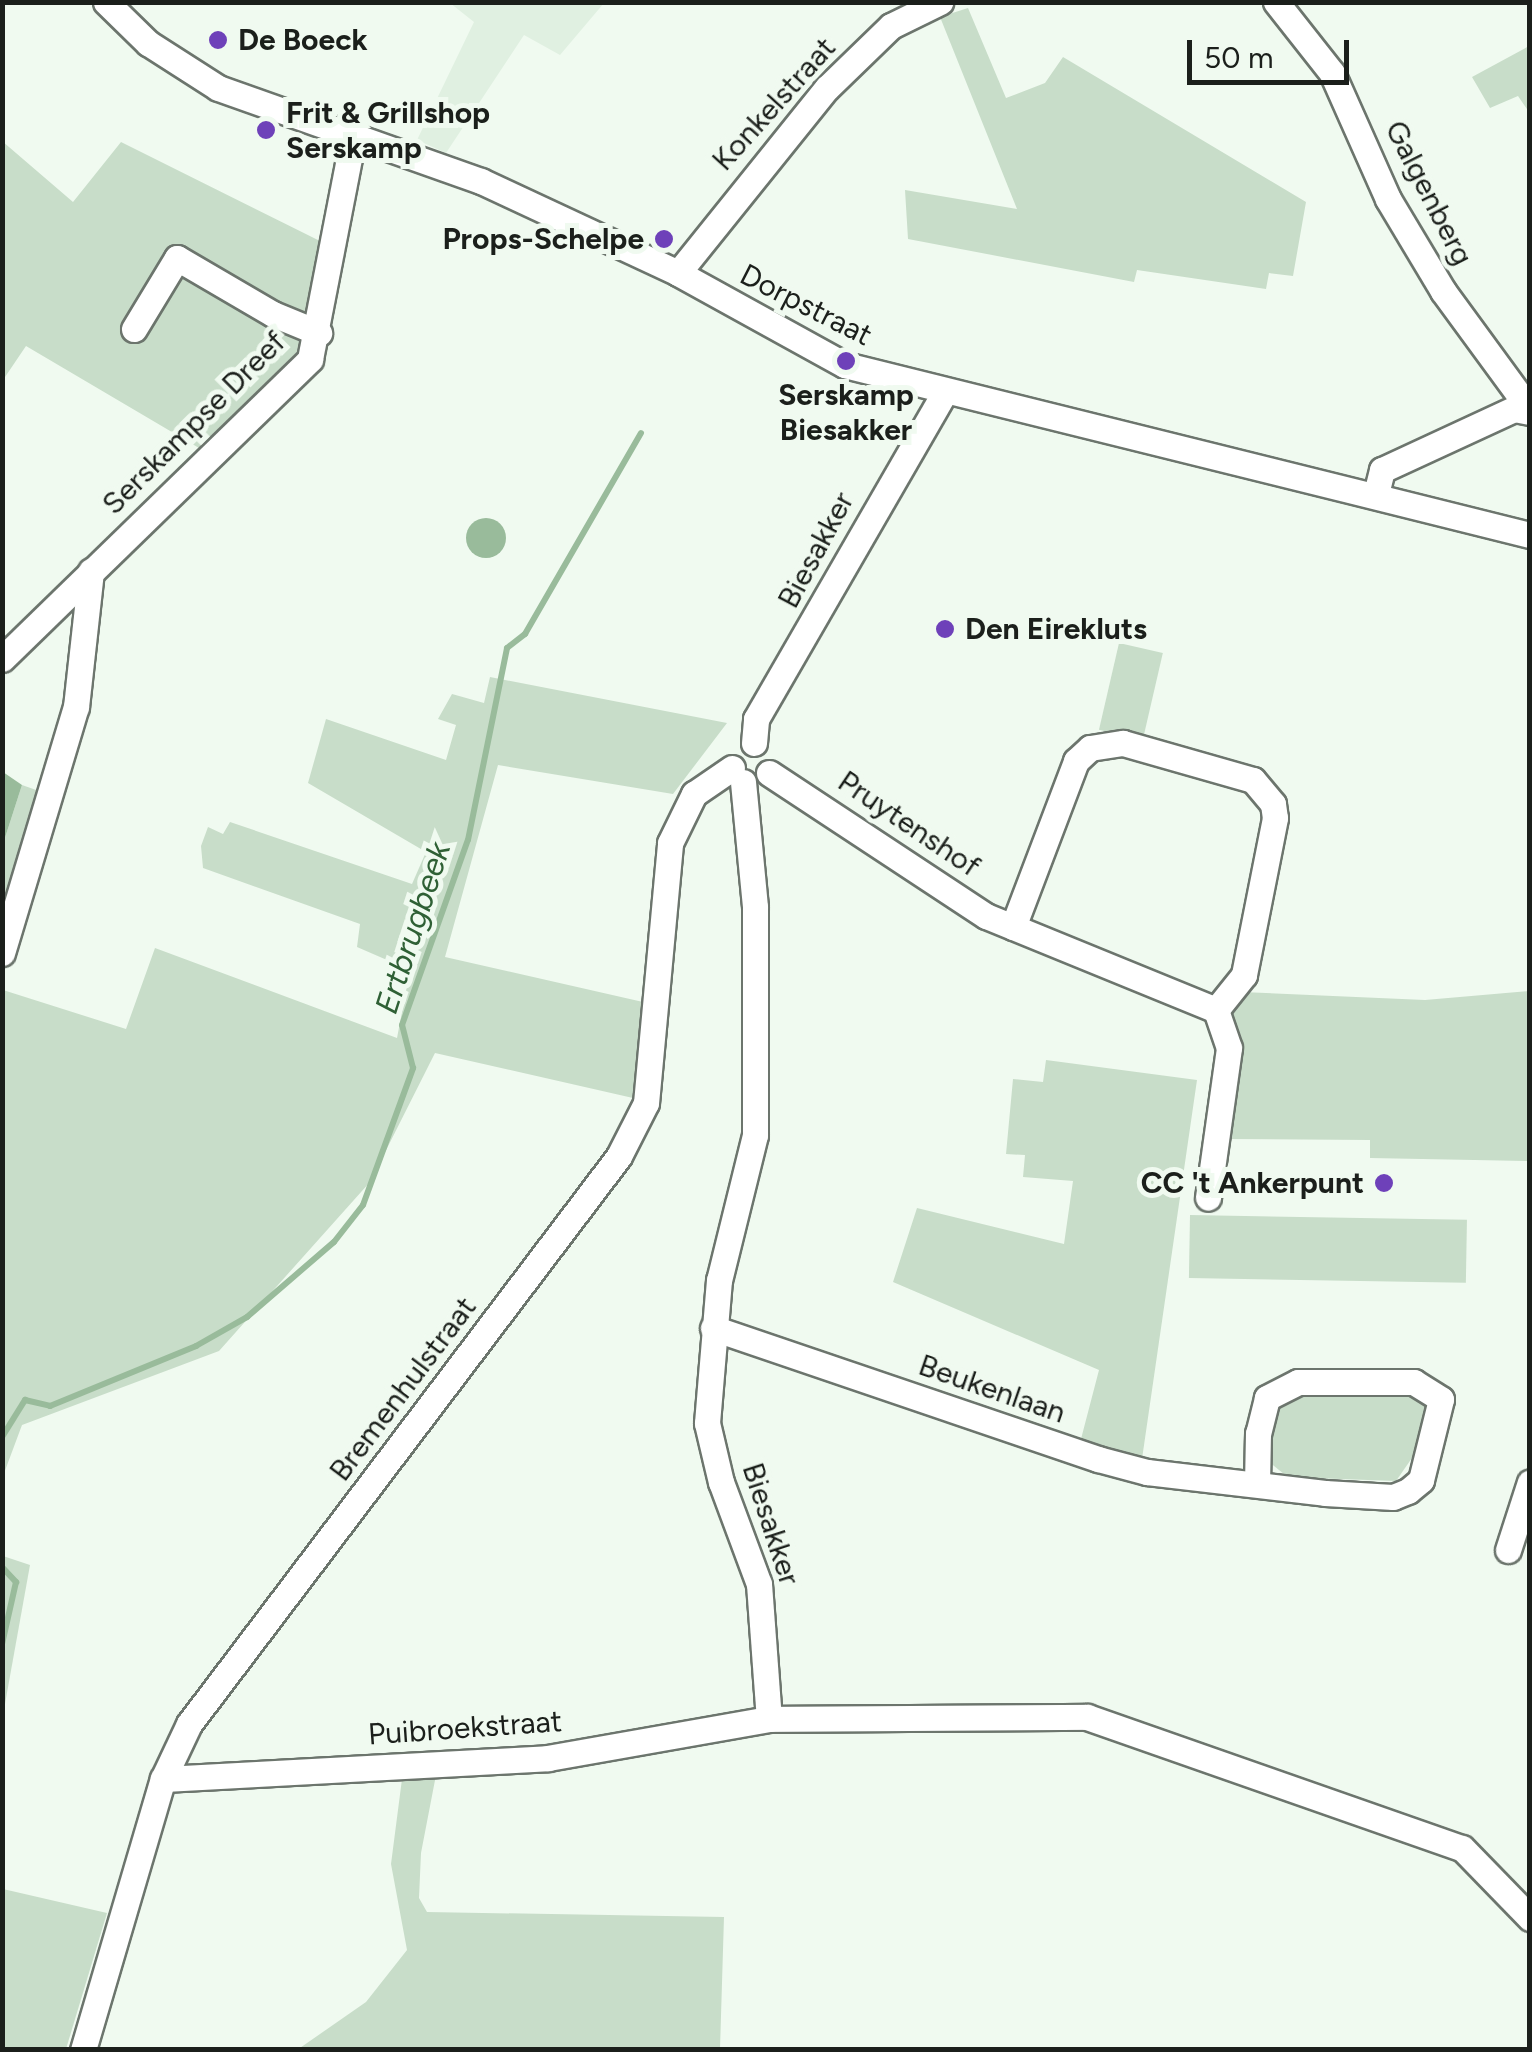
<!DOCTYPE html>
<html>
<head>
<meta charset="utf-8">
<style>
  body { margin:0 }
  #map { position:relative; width:1532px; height:2052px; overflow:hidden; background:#f0faf0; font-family:Figtree,sans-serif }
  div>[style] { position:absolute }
  .built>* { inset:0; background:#e0f0e1 }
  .green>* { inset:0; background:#c8ddc9; transform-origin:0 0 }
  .water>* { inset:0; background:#99bb9b }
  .round { border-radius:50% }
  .stream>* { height:6px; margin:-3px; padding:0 3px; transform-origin:3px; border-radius:3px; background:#99bb9b }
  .roads { filter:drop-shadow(2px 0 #6c756d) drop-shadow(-2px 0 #6c756d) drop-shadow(0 2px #6c756d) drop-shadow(0 -2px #6c756d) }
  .minor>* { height:25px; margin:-12.5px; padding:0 12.5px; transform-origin:12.5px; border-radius:12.5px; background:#fff }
  .dots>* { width:28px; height:28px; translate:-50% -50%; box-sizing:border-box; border:5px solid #f0faf0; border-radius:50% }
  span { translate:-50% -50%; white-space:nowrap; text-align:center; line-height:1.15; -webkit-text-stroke:10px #f0faf0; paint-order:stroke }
  .poi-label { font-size:30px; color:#1b1f1b; font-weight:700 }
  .left { translate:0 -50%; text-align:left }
  .right { translate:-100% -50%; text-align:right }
  .street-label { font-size:30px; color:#1b1f1b }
  .water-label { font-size:32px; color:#2f6035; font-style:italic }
  .frame { position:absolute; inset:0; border:5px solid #1b1f1b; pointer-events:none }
  .scale { position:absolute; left:1187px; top:40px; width:162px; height:45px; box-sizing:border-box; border:5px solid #1b1f1b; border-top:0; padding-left:12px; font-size:30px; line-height:35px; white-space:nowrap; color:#1b1f1b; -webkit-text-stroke:8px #f0faf0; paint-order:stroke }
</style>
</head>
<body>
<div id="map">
  <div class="built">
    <div style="clip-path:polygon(450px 3px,604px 3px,560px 55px,524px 35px,446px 153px,417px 140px,474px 22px)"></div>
  </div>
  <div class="green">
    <div style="clip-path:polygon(968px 8px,1006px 98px,1045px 83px,1063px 57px,1306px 202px,1293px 276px,1269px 273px,1266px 289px,1137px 270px,1134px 282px,908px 239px,905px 190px,1017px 209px,940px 17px)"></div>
    <div style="clip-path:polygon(1529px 46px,1529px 112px,1518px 96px,1490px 108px,1472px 77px)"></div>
    <div style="clip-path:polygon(2px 141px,73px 202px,121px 142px,326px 244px,300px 349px,199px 448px,26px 346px,3px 380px)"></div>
    <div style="left:1119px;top:643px;width:45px;height:89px;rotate:13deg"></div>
    <div style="clip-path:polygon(490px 677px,727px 723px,673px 794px,498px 765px,445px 957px,643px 1002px,633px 1098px,435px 1053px,370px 1182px,219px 1351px,22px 1425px,3px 1476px,3px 990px,126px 1029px,155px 948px,397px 1038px,410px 970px,357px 947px,360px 924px,203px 868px,201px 846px,208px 827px,223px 834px,230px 822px,412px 884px,426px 852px,308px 783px,326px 719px,446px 760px,456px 725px,438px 719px,452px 694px,484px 703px)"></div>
    <div style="clip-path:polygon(22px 785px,39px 791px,3px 909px,3px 844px)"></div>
    <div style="clip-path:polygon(1529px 991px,1529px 1161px,1370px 1158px,1370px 1140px,1229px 1139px,1243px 1048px,1230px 1011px,1242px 992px,1425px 1000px)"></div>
    <div style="clip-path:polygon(1046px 1060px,1197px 1080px,1142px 1459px,1081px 1439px,1099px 1370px,893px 1282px,917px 1208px,1064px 1244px,1073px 1181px,1023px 1177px,1025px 1155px,1006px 1154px,1013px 1079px,1043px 1082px)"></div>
    <div style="left:1190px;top:1215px;width:277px;height:63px;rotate:1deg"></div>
    <div style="clip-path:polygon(1409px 1390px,1428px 1408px,1421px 1445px,1396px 1481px,1312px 1478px,1284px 1474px,1269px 1462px,1270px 1416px,1287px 1394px)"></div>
    <div style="clip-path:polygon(3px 1556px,30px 1565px,3px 1715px,2px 1556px)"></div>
    <div style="clip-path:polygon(436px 1775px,421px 1853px,419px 1898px,427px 1912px,724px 1917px,720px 2049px,297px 2050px,366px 2002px,407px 1950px,391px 1864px,402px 1779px)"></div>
    <div style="clip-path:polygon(3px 1889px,107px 1913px,66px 2049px,3px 2049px)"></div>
  </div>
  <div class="water">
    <div class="round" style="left:466px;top:518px;width:40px;height:40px"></div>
    <div style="clip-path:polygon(3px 772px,22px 785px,3px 844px)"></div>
  </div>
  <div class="stream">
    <div style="left:2px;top:1437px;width:44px;rotate:-58.1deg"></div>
    <div style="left:25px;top:1400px;width:26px;rotate:13deg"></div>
    <div style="left:50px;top:1406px;width:158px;rotate:-22.3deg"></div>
    <div style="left:196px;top:1346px;width:59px;rotate:-29.6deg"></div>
    <div style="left:247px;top:1317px;width:115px;rotate:-40.8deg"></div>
    <div style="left:334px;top:1242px;width:47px;rotate:-51.9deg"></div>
    <div style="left:363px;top:1205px;width:146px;rotate:-69.9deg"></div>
    <div style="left:413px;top:1068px;width:44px;rotate:-104.3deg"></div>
    <div style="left:402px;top:1025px;width:196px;rotate:-70.4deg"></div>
    <div style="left:468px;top:840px;width:196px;rotate:-78.5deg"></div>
    <div style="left:507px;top:648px;width:23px;rotate:-38deg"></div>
    <div style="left:525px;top:634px;width:232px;rotate:-60deg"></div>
    <div style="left:2px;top:1567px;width:21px;rotate:47deg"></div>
    <div style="left:16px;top:1582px;width:64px;rotate:102.7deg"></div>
  </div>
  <div class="roads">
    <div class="minor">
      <div style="left:106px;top:2px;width:59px;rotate:44.3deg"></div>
      <div style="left:148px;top:43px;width:83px;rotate:32.7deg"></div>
      <div style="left:218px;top:88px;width:279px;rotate:19.5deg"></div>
      <div style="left:481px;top:181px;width:217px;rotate:25deg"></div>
      <div style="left:678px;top:273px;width:191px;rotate:28.9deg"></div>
      <div style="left:845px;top:365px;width:706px;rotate:13.94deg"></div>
      <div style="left:1276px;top:2px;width:90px;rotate:51.7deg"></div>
      <div style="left:1332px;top:73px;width:138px;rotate:66deg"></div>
      <div style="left:1388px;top:199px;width:107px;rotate:59.1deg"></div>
      <div style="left:1443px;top:291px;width:147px;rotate:53.8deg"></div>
      <div style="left:678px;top:273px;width:238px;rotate:-51.2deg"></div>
      <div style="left:827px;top:88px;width:89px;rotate:-44.1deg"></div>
      <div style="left:891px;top:26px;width:55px;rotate:-26.1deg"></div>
      <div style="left:134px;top:329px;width:83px;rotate:-58.8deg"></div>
      <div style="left:177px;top:258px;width:111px;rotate:30.3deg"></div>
      <div style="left:273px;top:314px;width:50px;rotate:22.4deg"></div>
      <div style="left:1376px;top:494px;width:25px;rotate:-76deg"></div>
      <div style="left:1382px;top:470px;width:145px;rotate:-24.8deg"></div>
      <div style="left:1514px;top:409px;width:16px;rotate:11deg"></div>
      <div style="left:2px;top:659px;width:430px;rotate:-44.2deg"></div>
      <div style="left:310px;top:359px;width:230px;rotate:-79deg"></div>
      <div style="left:754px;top:743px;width:24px;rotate:-85deg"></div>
      <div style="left:756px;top:719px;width:379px;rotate:-60deg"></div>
      <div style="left:769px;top:773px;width:260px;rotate:33.4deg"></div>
      <div style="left:986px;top:916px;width:248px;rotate:22.2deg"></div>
      <div style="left:1216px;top:1010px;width:40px;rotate:71.1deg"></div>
      <div style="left:1229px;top:1048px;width:151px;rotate:98deg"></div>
      <div style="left:743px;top:782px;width:126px;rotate:84.5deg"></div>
      <div style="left:755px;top:907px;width:228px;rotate:90deg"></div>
      <div style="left:755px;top:1135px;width:149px;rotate:103.9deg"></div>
      <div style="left:719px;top:1280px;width:144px;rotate:94.8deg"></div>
      <div style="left:707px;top:1423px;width:61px;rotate:76.7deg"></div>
      <div style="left:721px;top:1482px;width:109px;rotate:69.6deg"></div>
      <div style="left:759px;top:1584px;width:135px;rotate:85.8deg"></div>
      <div style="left:1013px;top:927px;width:178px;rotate:-69.2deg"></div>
      <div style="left:1076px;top:761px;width:19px;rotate:-43deg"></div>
      <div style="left:1090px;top:748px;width:33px;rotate:-9deg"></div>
      <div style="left:1123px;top:743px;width:135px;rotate:15.9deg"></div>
      <div style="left:1253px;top:780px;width:31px;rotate:50deg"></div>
      <div style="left:1273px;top:804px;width:14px;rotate:82deg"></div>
      <div style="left:1275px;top:818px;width:160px;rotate:101.2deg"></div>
      <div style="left:1244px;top:975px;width:45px;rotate:128.7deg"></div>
      <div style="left:2px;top:953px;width:257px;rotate:-73.3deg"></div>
      <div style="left:76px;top:707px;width:137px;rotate:-83.7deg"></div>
      <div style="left:713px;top:1328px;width:407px;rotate:18.8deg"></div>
      <div style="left:1098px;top:1459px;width:51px;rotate:14.9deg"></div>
      <div style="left:1147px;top:1472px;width:179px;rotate:6.7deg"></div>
      <div style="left:1325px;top:1493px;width:68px;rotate:3.4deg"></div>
      <div style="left:1393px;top:1497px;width:16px;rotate:-22deg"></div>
      <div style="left:1408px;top:1491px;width:17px;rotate:-40deg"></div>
      <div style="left:1421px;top:1480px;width:83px;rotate:-76.1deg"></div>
      <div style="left:1441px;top:1399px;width:32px;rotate:-148deg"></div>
      <div style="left:1414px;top:1382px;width:116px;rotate:180deg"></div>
      <div style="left:1298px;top:1382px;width:35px;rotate:153deg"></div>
      <div style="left:1267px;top:1398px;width:36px;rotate:104deg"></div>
      <div style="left:1258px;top:1433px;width:51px;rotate:91.1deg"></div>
      <div style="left:1508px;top:1550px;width:71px;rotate:-72.1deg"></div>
      <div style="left:163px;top:1779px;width:386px;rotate:-3.1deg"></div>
      <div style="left:548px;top:1758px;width:224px;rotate:-10deg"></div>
      <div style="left:769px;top:1719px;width:318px;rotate:-0.4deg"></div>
      <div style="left:1087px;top:1717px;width:397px;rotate:19.3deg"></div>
      <div style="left:1462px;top:1848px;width:98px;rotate:45.8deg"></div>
      <div style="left:83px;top:2050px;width:283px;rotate:-73.6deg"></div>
      <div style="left:163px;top:1779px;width:61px;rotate:-64.7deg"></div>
      <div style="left:189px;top:1724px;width:712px;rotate:-52.87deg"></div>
      <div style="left:619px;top:1156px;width:59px;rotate:-63deg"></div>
      <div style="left:646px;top:1103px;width:261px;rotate:-84.7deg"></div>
      <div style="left:670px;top:843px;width:55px;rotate:-63.9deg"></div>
      <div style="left:694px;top:794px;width:46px;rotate:-34.4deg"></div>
    </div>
  </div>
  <div class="dots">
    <div style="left:218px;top:40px;background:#6e41b9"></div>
    <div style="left:266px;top:130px;background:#6e41b9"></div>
    <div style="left:664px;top:239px;background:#6e41b9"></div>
    <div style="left:846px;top:361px;background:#6e41b9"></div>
    <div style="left:945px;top:629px;background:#6e41b9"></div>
    <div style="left:1384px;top:1183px;background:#6e41b9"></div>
  </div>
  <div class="poi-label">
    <span class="left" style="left:238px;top:40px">De Boeck</span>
    <span class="left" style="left:286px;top:130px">Frit &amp; Grillshop<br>Serskamp</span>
    <span class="right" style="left:644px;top:239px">Props-Schelpe</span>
    <span style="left:846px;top:412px">Serskamp<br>Biesakker</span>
    <span class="left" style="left:965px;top:629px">Den Eirekluts</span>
    <span class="right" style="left:1364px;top:1183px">CC 't Ankerpunt</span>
  </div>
  <div class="street-label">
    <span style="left:774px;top:104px;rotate:-48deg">Konkelstraat</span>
    <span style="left:1429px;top:193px;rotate:63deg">Galgenberg</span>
    <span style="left:806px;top:305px;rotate:27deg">Dorpstraat</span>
    <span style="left:194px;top:423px;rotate:-45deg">Serskampse Dreef</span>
    <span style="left:816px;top:550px;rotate:-62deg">Biesakker</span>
    <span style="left:909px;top:824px;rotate:34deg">Pruytenshof</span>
    <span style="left:403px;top:1389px;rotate:-53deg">Bremenhulstraat</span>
    <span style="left:992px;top:1389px;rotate:19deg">Beukenlaan</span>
    <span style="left:771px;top:1524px;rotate:72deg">Biesakker</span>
    <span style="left:465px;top:1728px;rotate:-4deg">Puibroekstraat</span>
  </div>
  <div class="water-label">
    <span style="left:413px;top:928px;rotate:-72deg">Ertbrugbeek</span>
  </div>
  <div class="frame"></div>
  <div class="scale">50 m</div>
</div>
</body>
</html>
